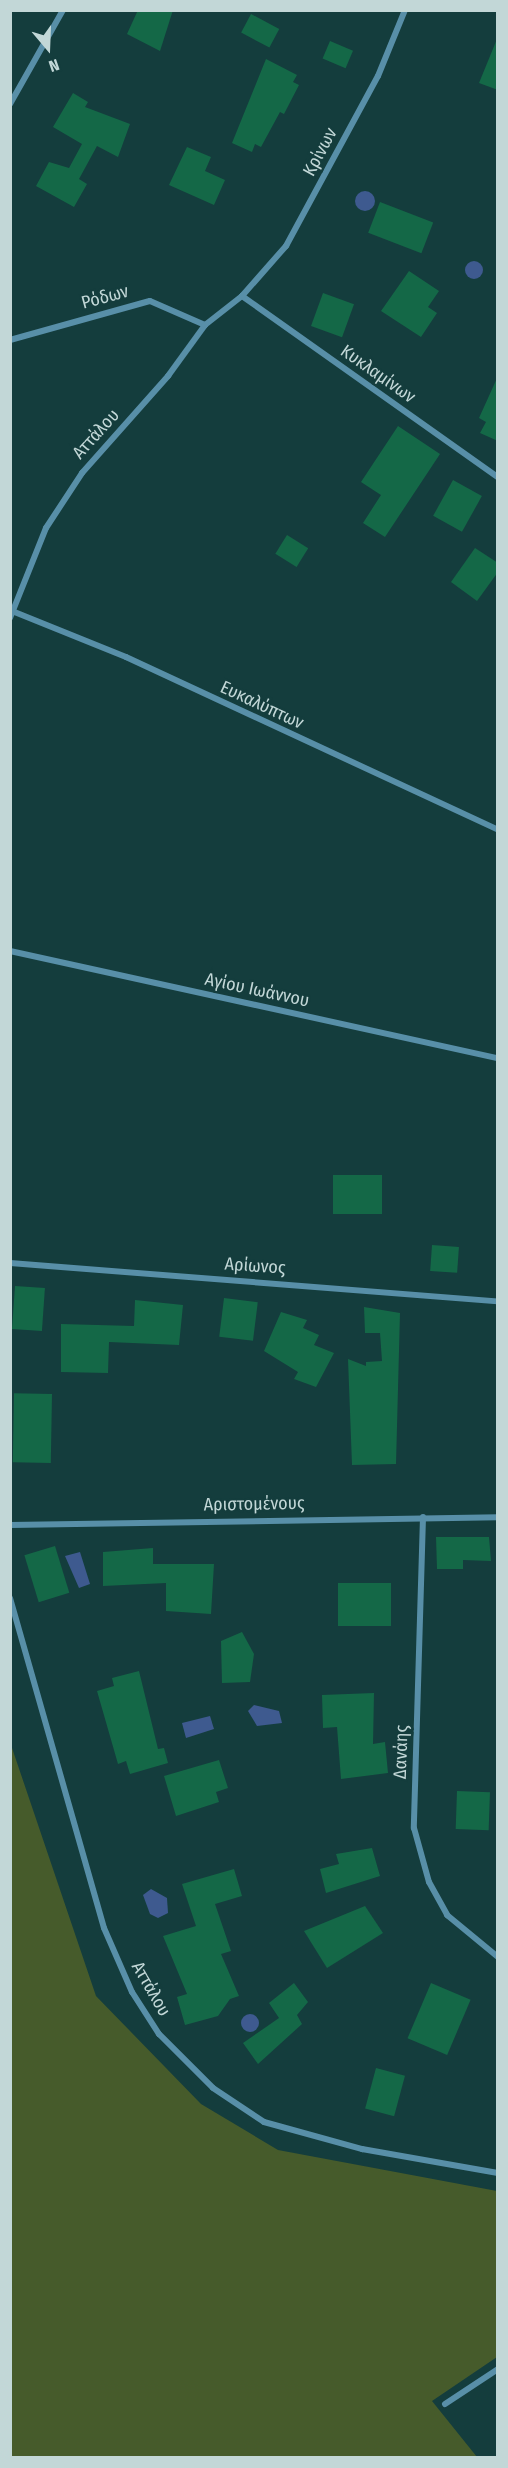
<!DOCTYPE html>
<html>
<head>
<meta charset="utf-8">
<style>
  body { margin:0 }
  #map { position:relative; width:508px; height:2468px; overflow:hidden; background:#143d3d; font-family:"Fira Sans Condensed",sans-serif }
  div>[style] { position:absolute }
  .green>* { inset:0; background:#465b2b }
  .water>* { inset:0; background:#3e5a8f }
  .round { border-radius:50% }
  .building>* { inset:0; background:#146847; transform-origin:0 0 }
  .street>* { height:6px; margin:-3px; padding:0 3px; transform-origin:3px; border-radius:3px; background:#588fa8 }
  span { translate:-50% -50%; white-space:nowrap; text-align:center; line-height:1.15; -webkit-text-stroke:4.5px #143d3d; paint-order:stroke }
  .street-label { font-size:18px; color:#c2d7d7 }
  .frame { position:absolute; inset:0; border:12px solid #c2d7d7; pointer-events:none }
  .north { position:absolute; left:18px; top:18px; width:60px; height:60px; -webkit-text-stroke:4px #143d3d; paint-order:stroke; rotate:161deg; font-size:16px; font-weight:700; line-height:24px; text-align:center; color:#c2d7d7 }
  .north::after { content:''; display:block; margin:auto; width:21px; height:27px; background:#c2d7d7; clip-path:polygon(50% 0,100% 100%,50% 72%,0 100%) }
</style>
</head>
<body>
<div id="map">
  <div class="green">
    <div style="clip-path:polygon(10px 1742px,96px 1996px,201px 2104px,278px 2150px,497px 2191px,497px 2357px,432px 2401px,477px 2457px,11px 2457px)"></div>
  </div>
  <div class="water">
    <div class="round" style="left:355px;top:191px;width:20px;height:20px"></div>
    <div class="round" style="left:465px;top:261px;width:18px;height:18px"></div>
    <div style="clip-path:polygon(80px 1552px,90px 1584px,79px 1588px,65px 1556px)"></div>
    <div style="clip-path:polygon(254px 1705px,279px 1711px,282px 1723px,257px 1726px,248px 1711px)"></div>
    <div style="clip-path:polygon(210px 1716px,214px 1729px,186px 1738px,182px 1723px)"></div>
    <div style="clip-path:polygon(151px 1889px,167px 1898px,168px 1913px,158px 1918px,150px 1914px,143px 1895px)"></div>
    <div class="round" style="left:241px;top:2014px;width:18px;height:18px"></div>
  </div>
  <div class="building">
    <div style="clip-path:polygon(138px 10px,173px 10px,160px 51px,127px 34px)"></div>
    <div style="left:251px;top:14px;width:32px;height:21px;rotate:28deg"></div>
    <div style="clip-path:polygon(497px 39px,498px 39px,498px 90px,479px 83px)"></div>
    <div style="left:330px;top:41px;width:25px;height:19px;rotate:23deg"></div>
    <div style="clip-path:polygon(266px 59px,297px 75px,293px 82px,299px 85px,284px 114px,280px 112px,261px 147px,255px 144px,252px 152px,232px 143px)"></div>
    <div style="clip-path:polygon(73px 93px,88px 102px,85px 107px,130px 124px,118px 157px,97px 146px,79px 179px,87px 184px,74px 207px,36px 186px,49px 162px,69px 168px,82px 144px,53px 127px)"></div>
    <div style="clip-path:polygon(187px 147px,211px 157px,205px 171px,225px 180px,214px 205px,169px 185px)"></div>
    <div style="left:380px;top:202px;width:57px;height:33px;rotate:21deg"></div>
    <div style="clip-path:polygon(409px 271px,439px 291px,428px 307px,437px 313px,421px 337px,381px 311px)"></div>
    <div style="left:323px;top:293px;width:33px;height:35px;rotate:20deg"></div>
    <div style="clip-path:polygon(498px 376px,498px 441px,480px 433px,486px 422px,479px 418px)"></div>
    <div style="clip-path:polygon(398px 426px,440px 454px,385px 537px,363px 523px,381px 495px,361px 482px)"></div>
    <div style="left:453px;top:480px;width:33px;height:41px;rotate:29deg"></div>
    <div style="left:287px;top:535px;width:25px;height:22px;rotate:32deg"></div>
    <div style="clip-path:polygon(475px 548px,498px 563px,498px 572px,477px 601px,451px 582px)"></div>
    <div style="left:333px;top:1175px;width:49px;height:39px"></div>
    <div style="left:432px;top:1245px;width:27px;height:26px;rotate:4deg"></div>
    <div style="left:15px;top:1286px;width:30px;height:43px;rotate:4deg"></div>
    <div style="left:224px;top:1298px;width:34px;height:39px;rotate:7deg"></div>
    <div style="clip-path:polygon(135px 1300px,183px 1305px,179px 1345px,109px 1342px,108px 1373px,61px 1372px,61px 1324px,134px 1326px)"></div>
    <div style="clip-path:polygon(364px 1307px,400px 1313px,396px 1464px,352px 1465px,348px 1359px,366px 1366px,366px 1362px,382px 1361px,380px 1333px,365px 1333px)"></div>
    <div style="clip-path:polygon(281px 1312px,307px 1320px,303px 1328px,319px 1335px,314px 1345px,334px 1353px,316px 1387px,294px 1379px,298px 1372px,264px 1351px)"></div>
    <div style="left:52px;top:1394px;width:69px;height:38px;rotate:91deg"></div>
    <div style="clip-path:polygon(436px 1537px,489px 1537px,491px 1561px,463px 1560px,463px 1569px,437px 1569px)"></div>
    <div style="left:55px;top:1546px;width:49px;height:32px;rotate:73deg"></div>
    <div style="clip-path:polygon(153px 1548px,153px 1564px,214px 1564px,211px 1614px,166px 1611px,166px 1583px,103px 1586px,103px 1552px)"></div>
    <div style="left:338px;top:1583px;width:53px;height:43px"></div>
    <div style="clip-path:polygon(242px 1632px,254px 1654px,250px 1682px,222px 1683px,221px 1641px)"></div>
    <div style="clip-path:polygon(139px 1671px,158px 1749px,164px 1748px,168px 1763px,130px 1774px,126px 1761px,118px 1764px,97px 1691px,114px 1686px,112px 1678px)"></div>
    <div style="clip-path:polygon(374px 1693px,373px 1744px,385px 1742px,388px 1773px,341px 1779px,337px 1727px,323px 1728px,322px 1695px)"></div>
    <div style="clip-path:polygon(219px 1760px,228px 1788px,216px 1792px,219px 1802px,176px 1816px,164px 1776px)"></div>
    <div style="left:457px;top:1791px;width:33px;height:38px;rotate:2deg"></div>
    <div style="clip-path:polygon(372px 1848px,380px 1876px,326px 1893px,320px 1869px,339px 1864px,336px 1854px)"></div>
    <div style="clip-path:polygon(234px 1869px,242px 1896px,215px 1904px,231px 1951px,221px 1954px,239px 1996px,230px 1999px,218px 2016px,185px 2025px,177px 1997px,187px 1994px,163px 1936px,196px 1926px,182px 1884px)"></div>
    <div style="clip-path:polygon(365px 1906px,383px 1933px,327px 1968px,304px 1931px)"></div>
    <div style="clip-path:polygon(294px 1983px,308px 2002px,297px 2015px,302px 2024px,258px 2064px,243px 2043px,279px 2018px,269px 2003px)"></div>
    <div style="left:431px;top:1983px;width:43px;height:60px;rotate:23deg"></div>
    <div style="left:376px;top:2068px;width:30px;height:42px;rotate:15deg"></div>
  </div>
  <div class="street">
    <div style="left:10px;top:104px;width:108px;rotate:-60.6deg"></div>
    <div style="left:242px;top:296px;width:314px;rotate:35.3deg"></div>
    <div style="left:10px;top:340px;width:145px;rotate:-15.6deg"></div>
    <div style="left:150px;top:301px;width:60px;rotate:23.6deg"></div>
    <div style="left:12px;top:611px;width:123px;rotate:22deg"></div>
    <div style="left:126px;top:657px;width:410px;rotate:24.9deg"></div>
    <div style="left:10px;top:618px;width:97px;rotate:-68.2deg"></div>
    <div style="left:46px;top:528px;width:66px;rotate:-56.8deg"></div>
    <div style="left:82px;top:473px;width:130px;rotate:-48.4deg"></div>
    <div style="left:168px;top:376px;width:63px;rotate:-54deg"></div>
    <div style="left:205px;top:325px;width:47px;rotate:-38.1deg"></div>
    <div style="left:242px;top:296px;width:67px;rotate:-48.7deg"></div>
    <div style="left:286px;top:246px;width:193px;rotate:-61.6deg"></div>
    <div style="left:378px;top:76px;width:71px;rotate:-67.8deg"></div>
    <div style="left:10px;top:951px;width:500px;rotate:12.4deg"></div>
    <div style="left:10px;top:1263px;width:489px;rotate:4.5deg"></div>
    <div style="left:423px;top:1517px;width:311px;rotate:91.7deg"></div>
    <div style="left:414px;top:1828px;width:56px;rotate:74.5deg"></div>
    <div style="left:429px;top:1882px;width:38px;rotate:61deg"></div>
    <div style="left:447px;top:1915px;width:66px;rotate:39.5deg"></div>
    <div style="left:10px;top:1525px;width:488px;rotate:-0.9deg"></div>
    <div style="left:10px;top:1598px;width:343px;rotate:74.1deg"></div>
    <div style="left:104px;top:1928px;width:70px;rotate:66.4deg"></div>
    <div style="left:132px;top:1992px;width:50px;rotate:57.3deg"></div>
    <div style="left:159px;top:2034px;width:76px;rotate:45deg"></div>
    <div style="left:213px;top:2088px;width:61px;rotate:33.7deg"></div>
    <div style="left:264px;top:2122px;width:102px;rotate:15.4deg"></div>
    <div style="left:362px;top:2149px;width:138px;rotate:10deg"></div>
    <div style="left:445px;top:2404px;width:64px;rotate:-33.4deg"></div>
  </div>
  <div class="street-label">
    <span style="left:320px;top:152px;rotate:-62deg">Κρίνων</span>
    <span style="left:105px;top:297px;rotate:-15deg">Ρόδων</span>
    <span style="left:378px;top:374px;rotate:35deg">Κυκλαμίνων</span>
    <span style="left:96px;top:434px;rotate:-48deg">Αττάλου</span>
    <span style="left:262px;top:705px;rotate:25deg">Ευκαλύπτων</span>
    <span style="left:257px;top:990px;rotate:12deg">Αγίου Ιωάννου</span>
    <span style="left:255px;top:1266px;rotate:4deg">Αρίωνος</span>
    <span style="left:254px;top:1504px;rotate:-1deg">Αριστομένους</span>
    <span style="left:401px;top:1752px;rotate:-88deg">Δανάης</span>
    <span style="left:151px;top:1989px;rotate:60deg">Αττάλου</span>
  </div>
  <div class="frame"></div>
  <div class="north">N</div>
</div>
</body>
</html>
